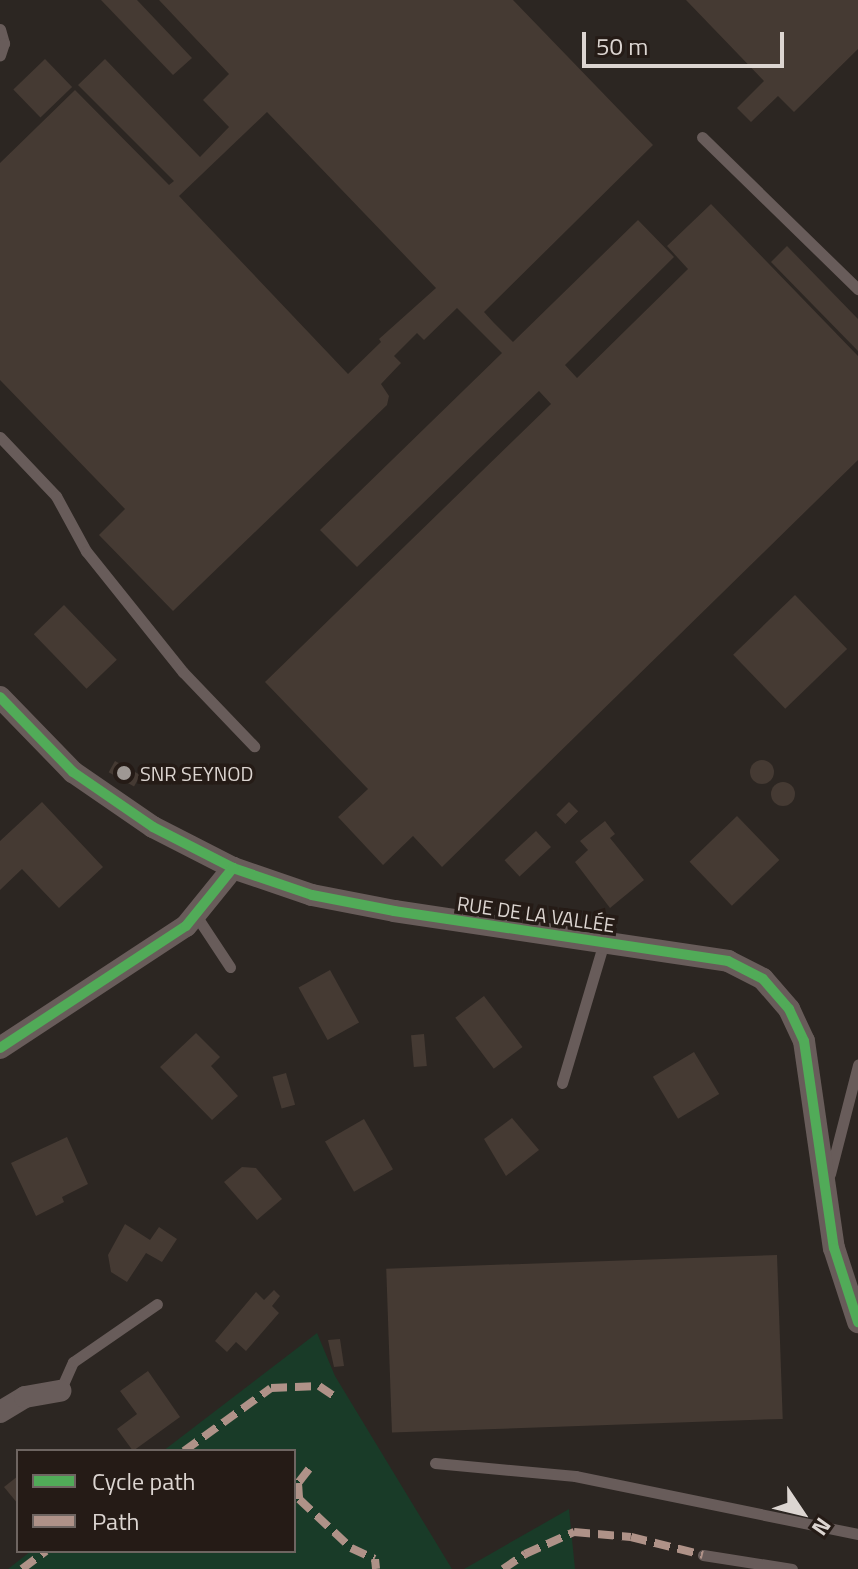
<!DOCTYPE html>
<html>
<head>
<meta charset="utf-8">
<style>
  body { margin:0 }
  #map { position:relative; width:858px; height:1569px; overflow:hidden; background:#2c2622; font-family:"Titillium Web",sans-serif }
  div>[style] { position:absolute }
  .green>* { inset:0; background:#193b28 }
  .building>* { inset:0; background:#453a33; transform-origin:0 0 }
  .round { border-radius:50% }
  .service>* { height:11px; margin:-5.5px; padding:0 5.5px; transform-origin:5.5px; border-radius:5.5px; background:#685c5a }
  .minor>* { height:22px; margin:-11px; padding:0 11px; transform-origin:11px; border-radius:11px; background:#685c5a }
  .quiet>* { height:8px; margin-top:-4px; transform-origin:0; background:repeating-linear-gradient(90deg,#af9288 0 16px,transparent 0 24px) }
  .cycleway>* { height:10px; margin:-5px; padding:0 5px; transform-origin:5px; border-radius:5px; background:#51ab58 }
  .dots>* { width:22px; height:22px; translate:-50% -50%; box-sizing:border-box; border:4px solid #251b16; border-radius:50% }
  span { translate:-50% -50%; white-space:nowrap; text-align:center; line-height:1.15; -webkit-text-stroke:7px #251b16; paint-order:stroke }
  .poi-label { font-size:20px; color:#dcd5d1 }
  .left { translate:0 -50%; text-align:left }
  .street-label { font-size:20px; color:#dcd5d1 }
  .legend { position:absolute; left:16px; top:1449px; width:280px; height:104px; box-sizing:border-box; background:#251b16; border:2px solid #6e6561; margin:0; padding:10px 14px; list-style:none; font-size:24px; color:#dcd5d1 }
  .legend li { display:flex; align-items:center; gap:16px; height:40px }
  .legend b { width:40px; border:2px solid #6e6561 }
  .north { position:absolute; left:762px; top:1473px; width:80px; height:80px; -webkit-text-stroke:6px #251b16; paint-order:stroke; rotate:125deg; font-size:22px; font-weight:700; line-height:32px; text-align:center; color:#dcd5d1 }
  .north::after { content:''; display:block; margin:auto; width:28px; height:36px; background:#dcd5d1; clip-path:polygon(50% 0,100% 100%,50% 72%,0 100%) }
  .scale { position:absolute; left:582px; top:32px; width:202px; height:36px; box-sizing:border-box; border:4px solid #dcd5d1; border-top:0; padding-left:10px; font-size:24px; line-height:28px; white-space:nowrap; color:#dcd5d1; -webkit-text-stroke:6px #251b16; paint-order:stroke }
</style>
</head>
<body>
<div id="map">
  <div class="green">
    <div style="clip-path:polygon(317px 1333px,335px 1376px,452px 1569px,8px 1569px,31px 1551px,294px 1551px,294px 1451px,163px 1451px)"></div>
    <div style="clip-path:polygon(569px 1509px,575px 1569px,464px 1569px)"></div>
  </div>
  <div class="building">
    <div style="clip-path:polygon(101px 0,137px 0,192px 58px,173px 75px)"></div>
    <div style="clip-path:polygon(evenodd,159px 0,513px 0,653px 145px,484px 312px,494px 323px,513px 342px,638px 220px,674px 257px,565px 365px,577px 378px,688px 269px,667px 246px,711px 204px,858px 356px,858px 460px,442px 867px,413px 836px,383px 865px,338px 817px,368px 789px,265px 682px,551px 404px,539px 391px,357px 567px,320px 530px,502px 353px,457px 308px,424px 340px,417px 333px,394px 356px,401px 363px,381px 384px,389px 396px,387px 405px,173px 611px,99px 535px,125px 509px,0 380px,0 163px,75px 90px,169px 185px,174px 181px,78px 85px,105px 59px,200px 157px,229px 127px,203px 100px,229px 74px,159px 0,267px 112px,436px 288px,379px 339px,381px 342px,348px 374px,179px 196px,267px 112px)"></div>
    <div style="clip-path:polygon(686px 0,858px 0,858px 49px,794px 112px,778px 96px,751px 122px,737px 108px,764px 81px)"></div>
    <div style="left:45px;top:59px;width:39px;height:44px;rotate:46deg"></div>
    <div style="clip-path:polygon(787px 246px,858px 319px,858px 351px,771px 262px)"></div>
    <div style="left:795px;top:595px;width:75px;height:86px;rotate:46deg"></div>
    <div style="left:64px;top:605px;width:76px;height:42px;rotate:46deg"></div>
    <div class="round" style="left:750px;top:760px;width:24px;height:24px"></div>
    <div style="left:115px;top:761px;width:29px;height:13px;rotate:29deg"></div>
    <div class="round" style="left:771px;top:782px;width:24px;height:24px"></div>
    <div style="clip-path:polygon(42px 802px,103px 867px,59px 908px,22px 869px,0 890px,0 841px)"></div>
    <div style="left:569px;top:802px;width:13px;height:18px;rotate:45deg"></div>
    <div style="left:737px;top:816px;width:61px;height:66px;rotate:46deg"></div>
    <div style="clip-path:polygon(605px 821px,615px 834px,610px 838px,644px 880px,610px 908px,575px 862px,588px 850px,580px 841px)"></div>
    <div style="left:536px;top:831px;width:22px;height:43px;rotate:47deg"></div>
    <div style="left:330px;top:970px;width:60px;height:36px;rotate:61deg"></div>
    <div style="left:484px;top:996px;width:64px;height:36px;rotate:53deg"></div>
    <div style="clip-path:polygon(196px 1033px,220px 1057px,211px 1066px,238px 1096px,212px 1120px,160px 1067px)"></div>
    <div style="left:424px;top:1034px;width:32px;height:13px;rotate:85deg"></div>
    <div style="left:694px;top:1052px;width:49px;height:48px;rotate:59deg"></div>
    <div style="left:286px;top:1073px;width:33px;height:14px;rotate:74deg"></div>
    <div style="clip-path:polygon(512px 1118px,539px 1150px,506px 1176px,484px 1139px)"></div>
    <div style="left:364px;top:1119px;width:58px;height:45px;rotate:60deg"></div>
    <div style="clip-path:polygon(67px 1137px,88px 1184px,62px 1197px,64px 1202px,36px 1216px,11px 1163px)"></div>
    <div style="clip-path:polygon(242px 1167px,256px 1168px,282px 1199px,257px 1220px,224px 1182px)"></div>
    <div style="clip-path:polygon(125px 1224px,150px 1240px,159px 1227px,177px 1239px,162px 1262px,146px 1253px,127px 1282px,111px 1272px,108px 1255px)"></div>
    <div style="left:777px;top:1255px;width:164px;height:391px;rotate:88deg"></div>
    <div style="clip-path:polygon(274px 1290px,280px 1296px,272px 1306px,279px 1313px,246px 1351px,236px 1342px,227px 1352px,215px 1341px,256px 1292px,264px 1300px)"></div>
    <div style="clip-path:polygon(340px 1339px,344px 1366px,334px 1367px,328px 1340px)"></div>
    <div style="clip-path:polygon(148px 1371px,180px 1417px,133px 1451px,117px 1429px,137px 1414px,120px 1391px)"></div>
    <div style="clip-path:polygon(18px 1476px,18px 1504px,4px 1487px)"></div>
  </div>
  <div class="service">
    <div style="left:0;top:29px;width:15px;rotate:74deg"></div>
    <div style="left:4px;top:43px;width:13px;rotate:108deg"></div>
    <div style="left:702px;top:137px;width:218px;rotate:44.3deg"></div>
    <div style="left:0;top:437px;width:81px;rotate:46.5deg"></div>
    <div style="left:56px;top:496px;width:63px;rotate:61.4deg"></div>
    <div style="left:86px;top:551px;width:155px;rotate:51.3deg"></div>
    <div style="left:183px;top:672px;width:103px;rotate:46.2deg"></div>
    <div style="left:197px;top:917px;width:60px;rotate:56.6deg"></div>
    <div style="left:562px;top:1083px;width:147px;rotate:-73.4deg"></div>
    <div style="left:830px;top:1174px;width:113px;rotate:-75.6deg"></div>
    <div style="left:60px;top:1391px;width:32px;rotate:-66deg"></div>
    <div style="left:73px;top:1362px;width:102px;rotate:-34.6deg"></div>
    <div style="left:435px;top:1463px;width:141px;rotate:5.3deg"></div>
    <div style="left:575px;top:1476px;width:289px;rotate:11.6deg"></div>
    <div style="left:703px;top:1555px;width:90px;rotate:8.9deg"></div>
  </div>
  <div class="minor">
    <div style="left:0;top:697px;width:105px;rotate:45.8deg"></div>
    <div style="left:73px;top:772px;width:97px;rotate:34.5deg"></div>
    <div style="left:153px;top:827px;width:90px;rotate:27.1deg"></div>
    <div style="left:233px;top:868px;width:83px;rotate:18.9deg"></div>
    <div style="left:312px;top:895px;width:84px;rotate:11deg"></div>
    <div style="left:394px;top:911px;width:338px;rotate:8.5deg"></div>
    <div style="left:728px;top:961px;width:39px;rotate:27deg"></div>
    <div style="left:763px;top:979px;width:40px;rotate:49deg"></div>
    <div style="left:789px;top:1009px;width:35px;rotate:65deg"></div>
    <div style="left:804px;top:1041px;width:209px;rotate:81.8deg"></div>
    <div style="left:834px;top:1248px;width:78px;rotate:72deg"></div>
    <div style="left:0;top:1048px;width:222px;rotate:-33.3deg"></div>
    <div style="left:186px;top:926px;width:75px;rotate:-51deg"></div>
    <div style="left:0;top:1412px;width:29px;rotate:-31deg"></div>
    <div style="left:25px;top:1397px;width:36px;rotate:-10deg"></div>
  </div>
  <div class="quiet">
    <div style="left:184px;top:1451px;width:107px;rotate:-35.9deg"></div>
    <div style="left:271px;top:1388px;width:48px;rotate:-2.4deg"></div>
    <div style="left:319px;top:1386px;width:22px;rotate:34deg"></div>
    <div style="left:309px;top:1469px;width:18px;rotate:128deg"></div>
    <div style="left:298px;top:1483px;width:16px;rotate:86deg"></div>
    <div style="left:299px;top:1499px;width:71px;rotate:43.3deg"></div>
    <div style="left:351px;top:1548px;width:26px;rotate:25deg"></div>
    <div style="left:375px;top:1559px;width:10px;rotate:84deg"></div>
    <div style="left:22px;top:1569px;width:30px;rotate:-37deg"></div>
    <div style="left:503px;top:1569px;width:27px;rotate:-34deg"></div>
    <div style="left:525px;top:1554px;width:54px;rotate:-24.2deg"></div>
    <div style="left:574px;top:1532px;width:57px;rotate:5deg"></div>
    <div style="left:631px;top:1537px;width:74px;rotate:14deg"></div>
  </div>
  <div class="cycleway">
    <div style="left:0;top:697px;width:105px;rotate:45.8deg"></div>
    <div style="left:73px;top:772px;width:97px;rotate:34.5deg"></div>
    <div style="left:153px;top:827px;width:90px;rotate:27.1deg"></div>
    <div style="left:233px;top:868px;width:83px;rotate:18.9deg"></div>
    <div style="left:312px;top:895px;width:84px;rotate:11deg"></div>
    <div style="left:394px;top:911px;width:338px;rotate:8.5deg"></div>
    <div style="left:728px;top:961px;width:39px;rotate:27deg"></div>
    <div style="left:763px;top:979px;width:40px;rotate:49deg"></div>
    <div style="left:789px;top:1009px;width:35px;rotate:65deg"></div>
    <div style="left:804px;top:1041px;width:209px;rotate:81.8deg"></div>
    <div style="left:834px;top:1248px;width:78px;rotate:72deg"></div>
    <div style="left:0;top:1048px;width:222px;rotate:-33.3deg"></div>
    <div style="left:186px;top:926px;width:75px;rotate:-51deg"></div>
  </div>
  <div class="dots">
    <div style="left:124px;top:773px;background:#9e9894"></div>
  </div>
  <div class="poi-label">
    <span class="left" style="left:140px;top:773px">SNR SEYNOD</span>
  </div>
  <div class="street-label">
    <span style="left:536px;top:914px;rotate:8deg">RUE DE LA VALLÉE</span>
  </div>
  <ul class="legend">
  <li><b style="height:10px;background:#51ab58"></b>Cycle path</li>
  <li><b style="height:10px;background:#af9288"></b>Path</li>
  </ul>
  <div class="north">N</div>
  <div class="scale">50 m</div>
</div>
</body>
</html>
